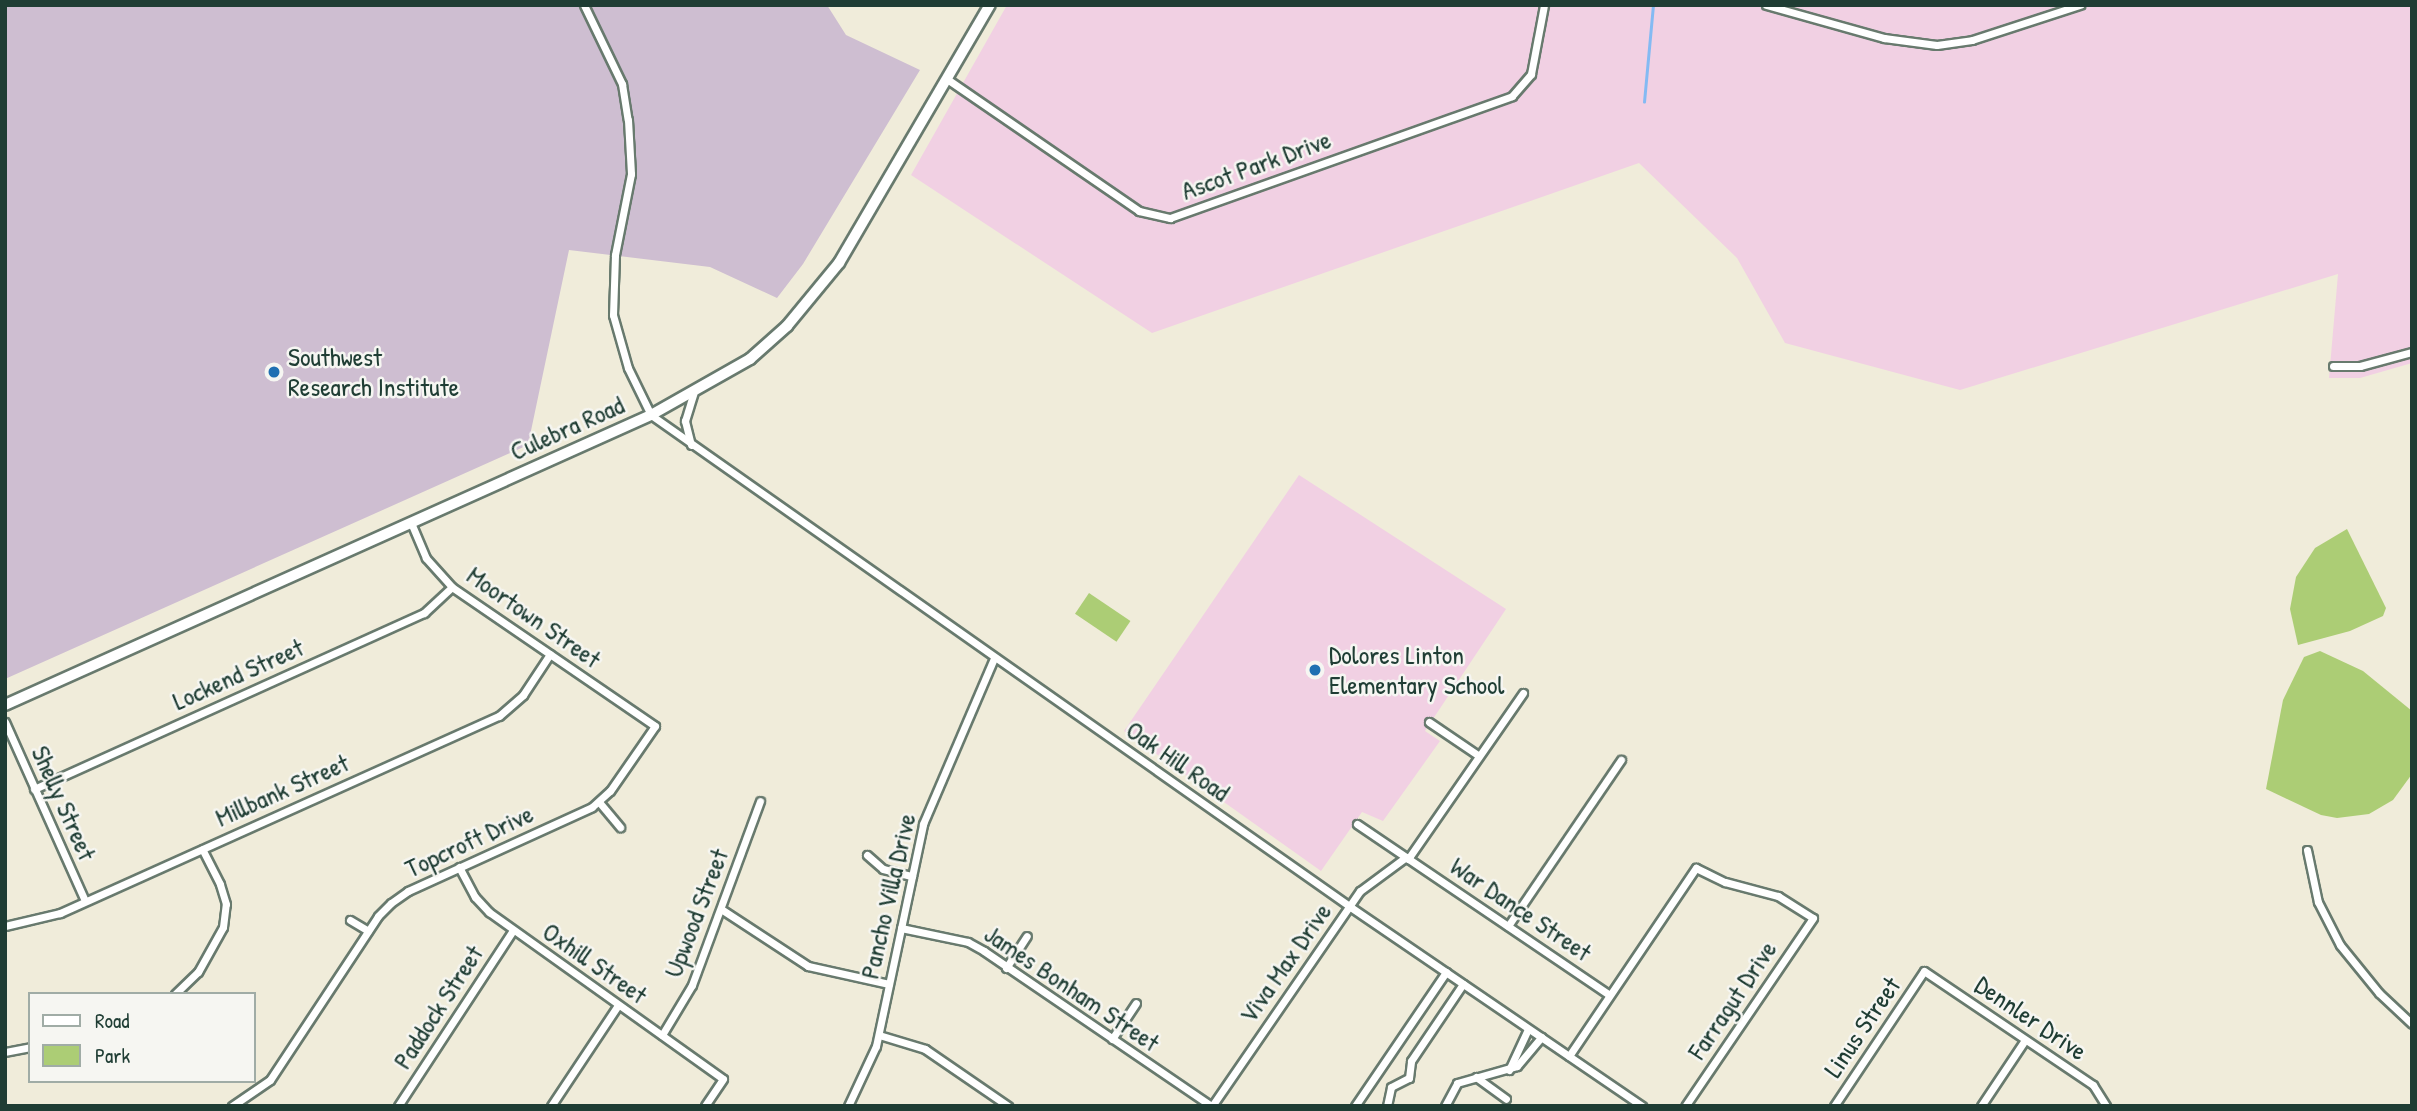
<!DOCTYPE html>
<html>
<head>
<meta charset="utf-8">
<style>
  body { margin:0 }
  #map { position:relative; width:2417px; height:1111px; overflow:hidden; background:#f0ecda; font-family:"Patrick Hand",sans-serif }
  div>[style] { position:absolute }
  .built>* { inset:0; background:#f1d0e3 }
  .industrial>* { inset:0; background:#cebed1 }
  .green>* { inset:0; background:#accd75; transform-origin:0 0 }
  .stream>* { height:2.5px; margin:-1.25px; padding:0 1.25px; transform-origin:1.25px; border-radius:1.25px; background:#84baf3 }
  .roads { filter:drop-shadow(2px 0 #687a6e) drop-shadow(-2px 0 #687a6e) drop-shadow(0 2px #687a6e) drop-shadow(0 -2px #687a6e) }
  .minor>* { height:7px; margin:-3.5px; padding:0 3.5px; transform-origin:3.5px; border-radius:3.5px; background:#fff }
  .secondary>* { height:10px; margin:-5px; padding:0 5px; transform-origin:5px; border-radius:5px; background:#fff }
  .dots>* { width:19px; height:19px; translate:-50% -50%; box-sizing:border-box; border:4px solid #f6f6f2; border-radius:50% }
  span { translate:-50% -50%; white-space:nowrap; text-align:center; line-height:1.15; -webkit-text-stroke:5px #f6f6f2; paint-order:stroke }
  .street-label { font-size:26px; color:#1f3d34 }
  .poi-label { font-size:26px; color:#1f3d34 }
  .left { translate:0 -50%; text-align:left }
  .frame { position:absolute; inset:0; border:7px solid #1f3d34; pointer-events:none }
  .legend { position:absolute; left:28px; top:992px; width:228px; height:91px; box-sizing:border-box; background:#f6f6f2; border:2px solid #a0aca6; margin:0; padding:9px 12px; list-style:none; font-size:21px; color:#1f3d34 }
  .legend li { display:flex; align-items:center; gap:14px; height:35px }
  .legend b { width:35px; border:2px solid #a0aca6 }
</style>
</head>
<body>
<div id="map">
  <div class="built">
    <div style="clip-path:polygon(1007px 5px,2412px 5px,2412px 363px,2360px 378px,2329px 378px,2338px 274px,1960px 390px,1785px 343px,1737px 258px,1639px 163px,1152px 333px,911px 175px)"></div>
    <div style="clip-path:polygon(1299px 475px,1506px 609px,1425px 731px,1440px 741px,1383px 821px,1362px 812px,1321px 871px,1124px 731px)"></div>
  </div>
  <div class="industrial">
    <div style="clip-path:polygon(5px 5px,827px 5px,846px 35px,920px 70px,803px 264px,777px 298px,710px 267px,569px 250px,528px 445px,5px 679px)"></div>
  </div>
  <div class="green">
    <div style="clip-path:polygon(2347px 529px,2386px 608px,2383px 616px,2350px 631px,2298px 645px,2290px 609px,2296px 577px,2315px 548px)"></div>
    <div style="left:1089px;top:593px;width:50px;height:25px;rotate:34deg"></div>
    <div style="clip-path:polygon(2320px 651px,2363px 671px,2412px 711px,2412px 774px,2393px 800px,2369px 814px,2337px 818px,2321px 815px,2266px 789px,2283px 700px,2304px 657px)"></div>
  </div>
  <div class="stream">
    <div style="left:1644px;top:102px;width:97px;rotate:-84.7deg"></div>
  </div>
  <div class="roads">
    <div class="minor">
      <div style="left:584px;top:5px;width:88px;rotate:64.3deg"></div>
      <div style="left:622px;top:84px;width:36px;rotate:81deg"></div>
      <div style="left:628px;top:120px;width:54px;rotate:86.8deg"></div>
      <div style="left:631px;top:174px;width:83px;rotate:101.2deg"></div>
      <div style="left:615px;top:255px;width:60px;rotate:91.9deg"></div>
      <div style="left:613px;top:315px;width:55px;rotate:74.2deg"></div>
      <div style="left:628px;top:368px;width:52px;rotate:63.9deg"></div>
      <div style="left:651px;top:415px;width:853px;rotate:35.12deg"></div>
      <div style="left:1349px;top:906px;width:355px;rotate:34.3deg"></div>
      <div style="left:1766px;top:5px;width:123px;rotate:15.6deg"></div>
      <div style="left:1884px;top:38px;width:53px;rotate:7.5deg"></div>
      <div style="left:1937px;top:45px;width:35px;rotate:-8deg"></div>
      <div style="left:1972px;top:40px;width:114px;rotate:-18deg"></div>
      <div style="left:947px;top:79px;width:233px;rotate:34.5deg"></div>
      <div style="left:1139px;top:211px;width:32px;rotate:13deg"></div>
      <div style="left:1170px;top:218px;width:363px;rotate:-19.6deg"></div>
      <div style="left:1512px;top:96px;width:29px;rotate:-49deg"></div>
      <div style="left:1531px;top:74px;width:70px;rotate:-79.3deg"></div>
      <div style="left:2333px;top:366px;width:27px"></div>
      <div style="left:2360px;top:366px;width:54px;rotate:-15.1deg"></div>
      <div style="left:691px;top:445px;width:25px;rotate:-104deg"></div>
      <div style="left:685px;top:421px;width:28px;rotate:-73deg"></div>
      <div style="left:5px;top:722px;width:196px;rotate:65.9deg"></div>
      <div style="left:1429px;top:722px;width:60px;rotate:34.2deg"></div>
      <div style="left:34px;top:789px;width:428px;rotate:-24.3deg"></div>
      <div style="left:424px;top:613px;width:38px;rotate:-43deg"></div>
      <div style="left:599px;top:802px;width:33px;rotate:50deg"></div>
      <div style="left:1357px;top:824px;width:305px;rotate:34.1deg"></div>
      <div style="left:2307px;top:850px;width:53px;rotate:78.1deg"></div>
      <div style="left:2318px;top:902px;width:48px;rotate:62.9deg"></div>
      <div style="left:2340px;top:945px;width:62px;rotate:50.9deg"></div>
      <div style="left:2379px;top:993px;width:45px;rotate:43.2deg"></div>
      <div style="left:867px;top:855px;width:21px;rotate:41deg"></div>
      <div style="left:883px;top:869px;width:30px;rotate:14deg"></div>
      <div style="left:1408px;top:859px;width:202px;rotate:-55.3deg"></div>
      <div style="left:459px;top:867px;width:34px;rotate:62deg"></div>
      <div style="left:475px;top:897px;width:21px;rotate:47deg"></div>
      <div style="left:489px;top:912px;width:287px;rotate:35.5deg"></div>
      <div style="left:723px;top:1079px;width:32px;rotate:124deg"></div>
      <div style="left:721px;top:909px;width:104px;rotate:33.2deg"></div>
      <div style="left:808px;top:966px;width:83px;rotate:12.5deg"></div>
      <div style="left:350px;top:920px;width:21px;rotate:31deg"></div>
      <div style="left:5px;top:926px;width:57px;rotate:-13.3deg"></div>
      <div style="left:60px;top:913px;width:481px;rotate:-24.2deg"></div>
      <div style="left:499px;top:716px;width:32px;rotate:-41deg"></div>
      <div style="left:523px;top:695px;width:49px;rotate:-56.6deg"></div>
      <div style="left:1508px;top:926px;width:201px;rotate:-55.8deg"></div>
      <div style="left:901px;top:928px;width:68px;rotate:11.8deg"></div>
      <div style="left:968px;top:942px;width:18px;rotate:29deg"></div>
      <div style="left:984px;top:951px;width:275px;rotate:34.3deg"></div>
      <div style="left:1006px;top:968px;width:38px;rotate:-57deg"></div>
      <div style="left:175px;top:994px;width:32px;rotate:-44deg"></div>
      <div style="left:198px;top:972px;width:51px;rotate:-60.9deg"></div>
      <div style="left:223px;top:927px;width:23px;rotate:-83deg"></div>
      <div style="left:226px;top:904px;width:21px;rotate:-107deg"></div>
      <div style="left:220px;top:884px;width:39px;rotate:-117deg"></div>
      <div style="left:662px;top:1035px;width:58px;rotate:-59deg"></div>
      <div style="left:692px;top:985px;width:196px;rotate:-69.7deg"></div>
      <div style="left:879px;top:1035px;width:48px;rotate:16.9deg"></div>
      <div style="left:925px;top:1049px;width:101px;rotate:34.5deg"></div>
      <div style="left:1112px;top:1039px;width:43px;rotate:-56.3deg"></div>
      <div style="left:5px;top:1052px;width:25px;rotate:-11deg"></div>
      <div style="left:1569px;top:1056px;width:227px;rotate:-56deg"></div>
      <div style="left:1696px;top:868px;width:32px;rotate:26deg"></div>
      <div style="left:1725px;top:882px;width:55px;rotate:14.8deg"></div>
      <div style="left:1778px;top:896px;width:41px;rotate:32.2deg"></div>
      <div style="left:1813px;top:918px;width:227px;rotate:124.2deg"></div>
      <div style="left:1509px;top:1070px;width:45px;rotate:-65.1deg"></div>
      <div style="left:1476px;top:1077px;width:37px;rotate:36deg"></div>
      <div style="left:232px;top:1106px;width:46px;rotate:-34.4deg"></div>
      <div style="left:270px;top:1080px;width:196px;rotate:-56.6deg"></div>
      <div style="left:378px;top:916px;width:18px;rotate:-45deg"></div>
      <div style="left:391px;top:903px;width:21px;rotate:-35deg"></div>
      <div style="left:408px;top:891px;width:202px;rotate:-24.5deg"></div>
      <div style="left:592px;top:807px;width:24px;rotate:-42deg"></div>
      <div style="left:610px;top:791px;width:79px;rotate:-55.3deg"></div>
      <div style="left:655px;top:726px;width:246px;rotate:-145.6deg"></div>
      <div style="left:452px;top:587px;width:39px;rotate:-132deg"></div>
      <div style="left:426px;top:558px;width:39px;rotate:-113deg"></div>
      <div style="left:398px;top:1106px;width:210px;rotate:-56.8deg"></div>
      <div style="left:551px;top:1106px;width:121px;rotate:-56.4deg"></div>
      <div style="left:848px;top:1106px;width:66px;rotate:-65deg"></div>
      <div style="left:876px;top:1046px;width:227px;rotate:-78deg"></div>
      <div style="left:923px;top:824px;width:181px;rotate:-66.8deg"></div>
      <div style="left:1212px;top:1106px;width:261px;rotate:-55.5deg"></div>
      <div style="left:1360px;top:891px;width:57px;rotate:-36.5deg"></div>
      <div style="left:1355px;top:1106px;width:162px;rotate:-55.8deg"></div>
      <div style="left:1387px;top:1106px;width:19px;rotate:-78deg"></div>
      <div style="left:1391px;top:1087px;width:20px;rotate:-27deg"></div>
      <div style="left:1409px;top:1078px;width:17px;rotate:-83deg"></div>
      <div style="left:1411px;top:1061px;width:93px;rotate:-56deg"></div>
      <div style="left:1445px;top:1106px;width:26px;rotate:-62deg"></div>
      <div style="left:1457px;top:1083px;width:62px;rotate:-15.8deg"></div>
      <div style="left:1517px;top:1066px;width:38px;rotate:-50deg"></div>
      <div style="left:1834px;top:1106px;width:162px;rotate:-56.3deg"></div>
      <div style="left:1924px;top:971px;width:204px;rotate:34deg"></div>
      <div style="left:2093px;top:1085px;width:25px;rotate:58deg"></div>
      <div style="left:1981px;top:1106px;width:79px;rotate:-56.3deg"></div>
    </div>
    <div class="secondary">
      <div style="left:5px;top:705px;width:708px;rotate:-24.18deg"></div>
      <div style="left:651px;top:415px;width:114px;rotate:-29.5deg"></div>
      <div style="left:750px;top:359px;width:50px;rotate:-41.7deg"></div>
      <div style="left:787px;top:326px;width:82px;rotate:-50.5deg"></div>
      <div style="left:839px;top:263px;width:299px;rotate:-59.7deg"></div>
    </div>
  </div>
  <div class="dots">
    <div style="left:274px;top:372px;background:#1f6fb2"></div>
    <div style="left:1315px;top:670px;background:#1f6fb2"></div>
  </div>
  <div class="street-label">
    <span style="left:1256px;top:165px;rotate:-20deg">Ascot Park Drive</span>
    <span style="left:567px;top:428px;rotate:-24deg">Culebra Road</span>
    <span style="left:534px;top:617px;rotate:35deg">Moortown Street</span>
    <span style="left:238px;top:674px;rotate:-24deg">Lockend Street</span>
    <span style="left:1178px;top:761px;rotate:35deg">Oak Hill Road</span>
    <span style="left:282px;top:790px;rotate:-24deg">Millbank Street</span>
    <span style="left:64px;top:803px;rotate:66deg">Shelly Street</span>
    <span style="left:469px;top:841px;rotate:-25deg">Topcroft Drive</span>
    <span style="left:888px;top:896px;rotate:-77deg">Pancho Villa Drive</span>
    <span style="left:1521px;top:909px;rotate:34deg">War Dance Street</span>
    <span style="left:696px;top:913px;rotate:-69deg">Upwood Street</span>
    <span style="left:595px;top:963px;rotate:35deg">Oxhill Street</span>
    <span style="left:1285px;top:963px;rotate:-55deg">Viva Max Drive</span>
    <span style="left:1072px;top:988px;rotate:34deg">James Bonham Street</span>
    <span style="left:1732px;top:1000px;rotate:-56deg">Farragut Drive</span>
    <span style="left:438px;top:1007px;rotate:-57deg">Paddock Street</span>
    <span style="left:2031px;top:1018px;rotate:34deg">Dennler Drive</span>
    <span style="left:1862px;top:1027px;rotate:-56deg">Linus Street</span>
  </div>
  <div class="poi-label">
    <span class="left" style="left:288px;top:372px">Southwest<br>Research Institute</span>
    <span class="left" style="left:1329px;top:670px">Dolores Linton<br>Elementary School</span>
  </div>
  <div class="frame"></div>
  <ul class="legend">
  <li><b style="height:9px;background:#fff"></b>Road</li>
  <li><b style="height:19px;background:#accd75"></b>Park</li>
  </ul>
</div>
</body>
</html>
